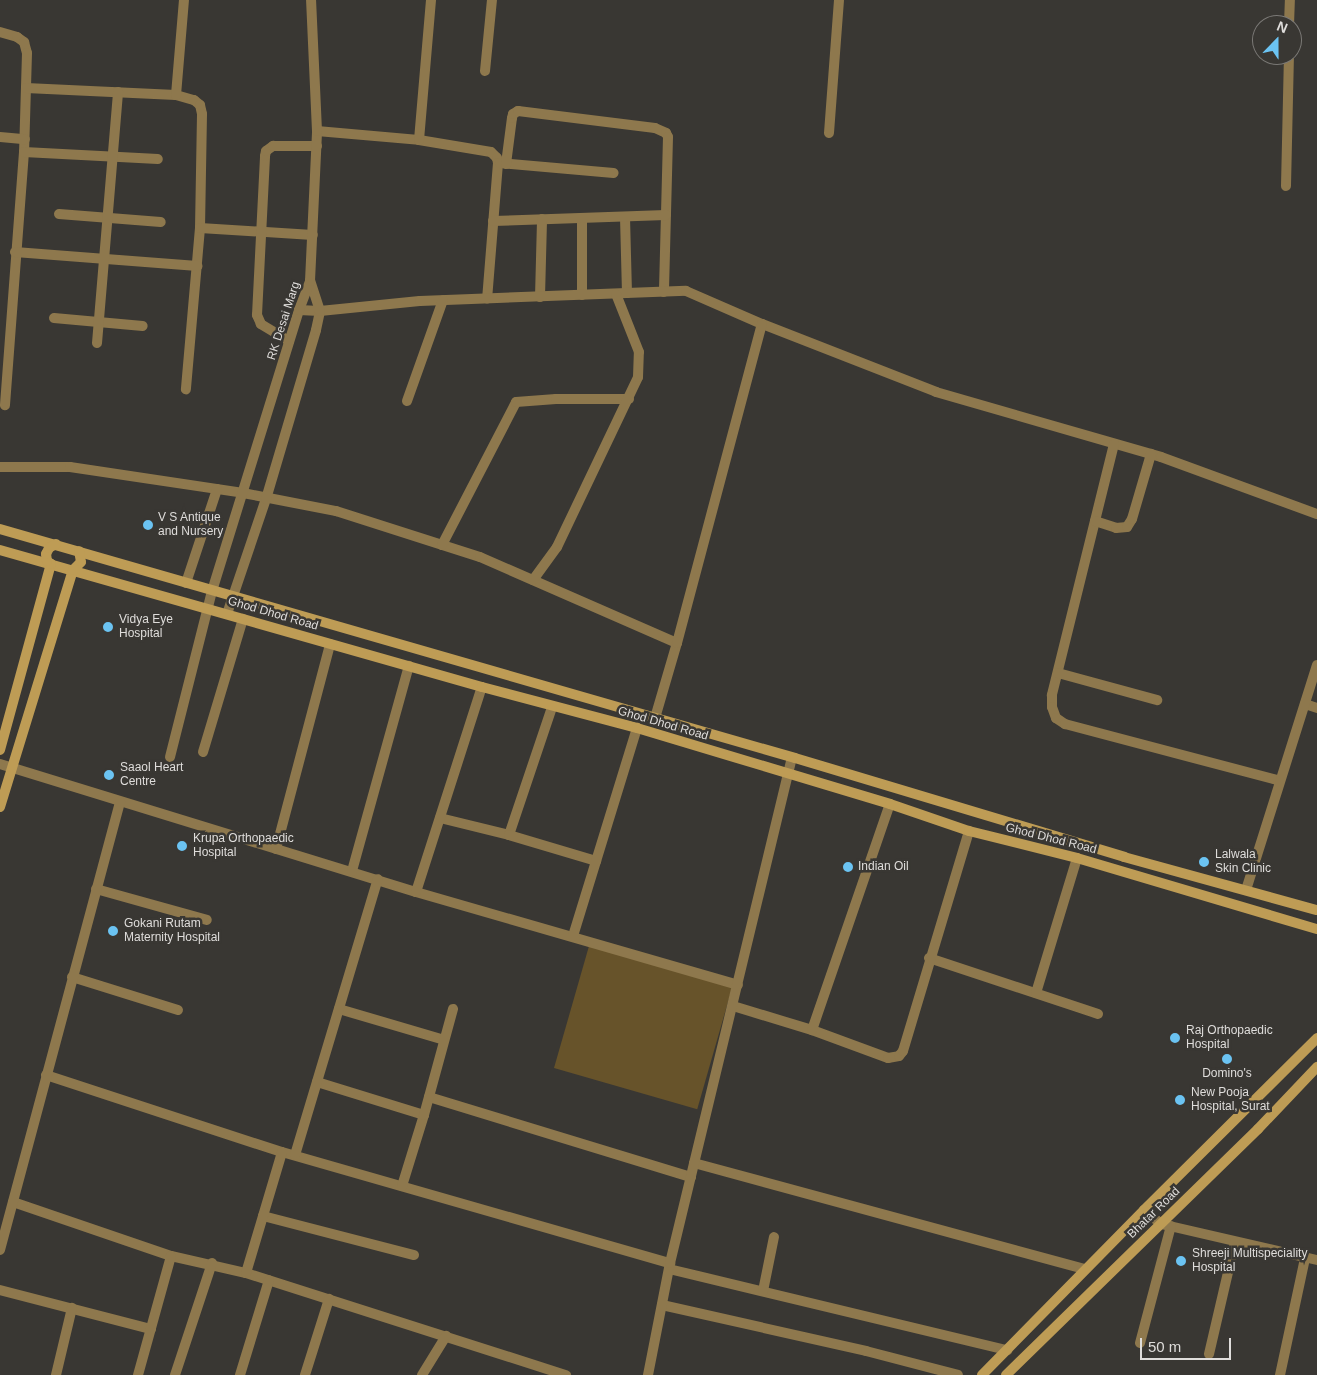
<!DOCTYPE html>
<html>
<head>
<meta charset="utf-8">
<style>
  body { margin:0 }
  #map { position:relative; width:1317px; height:1375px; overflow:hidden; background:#393733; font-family:Helvetica,sans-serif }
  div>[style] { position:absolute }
  .green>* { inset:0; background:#67532a; transform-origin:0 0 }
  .street>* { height:10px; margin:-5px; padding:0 5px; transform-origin:5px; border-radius:5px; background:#8e784d }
  .secondary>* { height:10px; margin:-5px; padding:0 5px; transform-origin:5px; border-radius:5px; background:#be9c55 }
  .dots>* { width:14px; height:14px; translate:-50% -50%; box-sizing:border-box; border:2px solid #393733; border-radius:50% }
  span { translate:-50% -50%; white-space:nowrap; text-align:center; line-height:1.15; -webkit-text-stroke:5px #393733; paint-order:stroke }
  .street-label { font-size:12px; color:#dfdddb }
  .poi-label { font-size:12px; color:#dfdddb }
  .left { translate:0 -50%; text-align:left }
  .north { position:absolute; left:1252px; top:15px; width:50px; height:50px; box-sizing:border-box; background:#393733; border:1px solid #7b7976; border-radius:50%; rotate:22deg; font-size:14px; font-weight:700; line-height:20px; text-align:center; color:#dfdddb }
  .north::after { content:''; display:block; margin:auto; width:18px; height:22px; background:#6bc3f2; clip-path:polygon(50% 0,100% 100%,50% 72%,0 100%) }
  .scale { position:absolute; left:1140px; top:1338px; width:91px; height:22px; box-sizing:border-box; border:2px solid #dfdddb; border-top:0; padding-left:6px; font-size:15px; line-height:18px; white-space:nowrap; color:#dfdddb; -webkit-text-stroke:4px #393733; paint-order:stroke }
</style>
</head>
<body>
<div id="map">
  <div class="green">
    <div style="left:589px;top:946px;width:149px;height:127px;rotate:16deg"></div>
  </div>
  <div class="street">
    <div style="left:1289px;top:25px;width:25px;rotate:-88deg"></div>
    <div style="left:0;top:32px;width:18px;rotate:16deg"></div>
    <div style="left:17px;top:37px;width:9px;rotate:36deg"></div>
    <div style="left:24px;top:42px;width:11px;rotate:75deg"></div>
    <div style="left:27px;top:53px;width:99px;rotate:91.7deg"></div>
    <div style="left:24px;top:152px;width:254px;rotate:94.3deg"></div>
    <div style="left:485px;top:71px;width:71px;rotate:-84.4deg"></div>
    <div style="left:26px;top:88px;width:150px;rotate:2.7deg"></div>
    <div style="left:176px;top:95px;width:19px;rotate:16deg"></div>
    <div style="left:194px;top:100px;width:8px;rotate:40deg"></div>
    <div style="left:200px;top:105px;width:9px;rotate:77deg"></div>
    <div style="left:202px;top:114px;width:114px;rotate:91deg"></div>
    <div style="left:200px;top:228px;width:162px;rotate:95deg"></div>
    <div style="left:176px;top:95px;width:95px;rotate:-85.2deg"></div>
    <div style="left:317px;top:131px;width:102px;rotate:5deg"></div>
    <div style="left:419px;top:140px;width:73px;rotate:9.5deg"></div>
    <div style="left:491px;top:152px;width:8px;rotate:45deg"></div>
    <div style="left:497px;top:158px;width:5px;rotate:79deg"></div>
    <div style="left:498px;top:163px;width:136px;rotate:94.6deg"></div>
    <div style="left:829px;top:133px;width:133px;rotate:-85.7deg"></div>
    <div style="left:0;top:137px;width:25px;rotate:5deg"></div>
    <div style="left:419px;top:140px;width:141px;rotate:-85.1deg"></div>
    <div style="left:24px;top:152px;width:134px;rotate:3deg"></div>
    <div style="left:500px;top:163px;width:114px;rotate:5deg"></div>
    <div style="left:506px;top:164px;width:46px;rotate:-82.6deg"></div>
    <div style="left:512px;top:118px;width:4px;rotate:-76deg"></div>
    <div style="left:513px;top:114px;width:6px;rotate:-31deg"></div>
    <div style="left:518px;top:111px;width:138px;rotate:7.1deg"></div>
    <div style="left:655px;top:128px;width:12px;rotate:24deg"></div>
    <div style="left:666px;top:133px;width:4px;rotate:63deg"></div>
    <div style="left:668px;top:137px;width:155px;rotate:91.5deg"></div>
    <div style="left:1286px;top:186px;width:131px;rotate:-88.7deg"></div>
    <div style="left:59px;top:214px;width:102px;rotate:4.5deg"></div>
    <div style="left:625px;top:217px;width:76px;rotate:88.5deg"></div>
    <div style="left:582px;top:218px;width:77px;rotate:90deg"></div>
    <div style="left:493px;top:221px;width:173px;rotate:-2deg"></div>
    <div style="left:200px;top:228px;width:113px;rotate:3.5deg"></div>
    <div style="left:15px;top:252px;width:183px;rotate:4.4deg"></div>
    <div style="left:540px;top:297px;width:78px;rotate:-88.5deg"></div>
    <div style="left:299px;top:310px;width:21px;rotate:3deg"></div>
    <div style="left:320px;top:311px;width:100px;rotate:-5.7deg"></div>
    <div style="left:420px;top:301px;width:266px;rotate:-2.2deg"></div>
    <div style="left:686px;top:291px;width:83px;rotate:23.5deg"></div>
    <div style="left:762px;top:324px;width:187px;rotate:21.3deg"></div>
    <div style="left:936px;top:392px;width:234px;rotate:16.1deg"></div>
    <div style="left:1161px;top:457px;width:166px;rotate:20.1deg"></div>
    <div style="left:54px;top:318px;width:89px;rotate:5.1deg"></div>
    <div style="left:289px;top:341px;width:33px;rotate:-149deg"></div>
    <div style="left:261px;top:324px;width:10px;rotate:-114deg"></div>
    <div style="left:257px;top:315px;width:159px;rotate:-87.1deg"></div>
    <div style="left:265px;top:156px;width:5px;rotate:-79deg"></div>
    <div style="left:266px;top:151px;width:9px;rotate:-36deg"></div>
    <div style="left:273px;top:146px;width:44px"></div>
    <div style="left:97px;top:343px;width:252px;rotate:-85.2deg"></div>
    <div style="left:407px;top:401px;width:107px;rotate:-70.4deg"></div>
    <div style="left:1114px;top:444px;width:259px;rotate:103.9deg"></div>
    <div style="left:1052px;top:695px;width:12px;rotate:90deg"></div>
    <div style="left:1052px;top:707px;width:12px;rotate:70deg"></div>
    <div style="left:1056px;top:718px;width:11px;rotate:34deg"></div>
    <div style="left:1065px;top:724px;width:222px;rotate:14.8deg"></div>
    <div style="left:0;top:467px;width:70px"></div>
    <div style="left:70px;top:467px;width:175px;rotate:8.5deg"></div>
    <div style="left:243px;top:493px;width:95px;rotate:11deg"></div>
    <div style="left:336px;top:511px;width:151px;rotate:17.7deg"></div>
    <div style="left:480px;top:557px;width:215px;rotate:23.6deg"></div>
    <div style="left:1095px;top:521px;width:22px;rotate:18deg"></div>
    <div style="left:1116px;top:528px;width:11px;rotate:-5deg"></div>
    <div style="left:1127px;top:527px;width:9px;rotate:-58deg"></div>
    <div style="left:1132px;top:519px;width:68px;rotate:-73.7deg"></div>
    <div style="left:442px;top:545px;width:161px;rotate:-62.6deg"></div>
    <div style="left:516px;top:402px;width:40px;rotate:-4.3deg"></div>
    <div style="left:556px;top:399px;width:73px"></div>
    <div style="left:533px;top:580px;width:41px;rotate:-54deg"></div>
    <div style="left:557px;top:547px;width:188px;rotate:-64.5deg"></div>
    <div style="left:638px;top:377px;width:25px;rotate:-88deg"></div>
    <div style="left:639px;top:352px;width:62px;rotate:-111.6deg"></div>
    <div style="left:186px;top:583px;width:99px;rotate:-71.7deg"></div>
    <div style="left:227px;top:614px;width:121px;rotate:-71.3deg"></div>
    <div style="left:266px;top:499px;width:176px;rotate:-73.5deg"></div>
    <div style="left:316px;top:330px;width:19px;rotate:-78deg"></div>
    <div style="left:320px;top:311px;width:32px;rotate:-108deg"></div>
    <div style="left:1058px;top:673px;width:103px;rotate:15.3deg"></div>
    <div style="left:1305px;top:704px;width:13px;rotate:18deg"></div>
    <div style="left:655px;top:718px;width:78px;rotate:-73.7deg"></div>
    <div style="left:677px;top:643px;width:330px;rotate:-75.1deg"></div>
    <div style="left:203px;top:752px;width:139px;rotate:-73.3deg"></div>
    <div style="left:170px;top:757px;width:171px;rotate:-75.8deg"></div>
    <div style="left:212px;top:591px;width:294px;rotate:-72.8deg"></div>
    <div style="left:299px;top:310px;width:31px;rotate:-69deg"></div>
    <div style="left:310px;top:281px;width:150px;rotate:-87.3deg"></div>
    <div style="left:317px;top:131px;width:131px;rotate:-92.6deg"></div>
    <div style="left:0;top:764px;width:435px;rotate:17.1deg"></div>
    <div style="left:416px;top:892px;width:335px;rotate:16.1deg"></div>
    <div style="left:440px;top:818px;width:71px;rotate:13.8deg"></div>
    <div style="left:509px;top:835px;width:135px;rotate:-71.4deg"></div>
    <div style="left:509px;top:835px;width:91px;rotate:16.6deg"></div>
    <div style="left:276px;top:849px;width:212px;rotate:-75.2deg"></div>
    <div style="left:352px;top:871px;width:213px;rotate:-74.5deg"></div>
    <div style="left:96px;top:889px;width:115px;rotate:15.6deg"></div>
    <div style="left:1246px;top:890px;width:236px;rotate:-72.5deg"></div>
    <div style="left:416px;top:892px;width:215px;rotate:-72.2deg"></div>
    <div style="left:573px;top:936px;width:218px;rotate:-72.9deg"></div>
    <div style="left:929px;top:958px;width:178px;rotate:18.3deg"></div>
    <div style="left:72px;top:977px;width:111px;rotate:17.3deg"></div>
    <div style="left:1036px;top:993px;width:141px;rotate:-73.1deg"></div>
    <div style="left:733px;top:1006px;width:83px;rotate:16.9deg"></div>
    <div style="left:812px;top:1030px;width:81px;rotate:20.2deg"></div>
    <div style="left:888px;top:1058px;width:11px;rotate:-10deg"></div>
    <div style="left:899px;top:1056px;width:6px;rotate:-51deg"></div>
    <div style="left:903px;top:1051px;width:230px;rotate:-73.3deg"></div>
    <div style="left:339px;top:1009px;width:109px;rotate:16.4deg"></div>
    <div style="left:812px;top:1030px;width:239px;rotate:-71deg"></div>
    <div style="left:46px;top:1075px;width:248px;rotate:18.1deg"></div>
    <div style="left:282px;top:1152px;width:404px;rotate:16deg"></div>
    <div style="left:317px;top:1082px;width:112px;rotate:17.1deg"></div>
    <div style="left:429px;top:1097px;width:274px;rotate:17deg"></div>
    <div style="left:295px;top:1155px;width:288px;rotate:-73.3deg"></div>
    <div style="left:694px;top:1163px;width:405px;rotate:15.2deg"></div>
    <div style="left:402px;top:1186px;width:74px;rotate:-72.8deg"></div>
    <div style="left:424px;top:1115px;width:110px;rotate:-74.7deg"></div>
    <div style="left:13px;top:1202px;width:167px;rotate:18.9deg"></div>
    <div style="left:171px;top:1256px;width:77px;rotate:12.8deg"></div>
    <div style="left:246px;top:1273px;width:336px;rotate:17.7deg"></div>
    <div style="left:1144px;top:1210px;width:22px;rotate:39deg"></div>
    <div style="left:1161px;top:1224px;width:160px;rotate:13deg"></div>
    <div style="left:263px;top:1216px;width:156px;rotate:14.5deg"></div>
    <div style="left:0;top:1250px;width:464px;rotate:-75deg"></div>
    <div style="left:669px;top:1269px;width:348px;rotate:13.5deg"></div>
    <div style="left:246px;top:1273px;width:126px;rotate:-73.4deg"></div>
    <div style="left:0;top:1290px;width:156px;rotate:14.5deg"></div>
    <div style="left:763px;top:1291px;width:55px;rotate:-78.5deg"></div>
    <div style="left:662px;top:1305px;width:209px;rotate:12.7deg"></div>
    <div style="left:866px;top:1351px;width:95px;rotate:14.6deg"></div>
    <div style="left:1140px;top:1343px;width:121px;rotate:-75.2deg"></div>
    <div style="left:1209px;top:1354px;width:115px;rotate:-76.9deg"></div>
    <div style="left:56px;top:1375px;width:69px;rotate:-76.6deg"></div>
    <div style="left:138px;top:1375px;width:123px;rotate:-74.5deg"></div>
    <div style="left:175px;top:1375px;width:118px;rotate:-71.7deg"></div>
    <div style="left:240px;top:1375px;width:99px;rotate:-73deg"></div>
    <div style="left:305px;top:1375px;width:80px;rotate:-72.5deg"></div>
    <div style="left:422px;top:1375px;width:46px;rotate:-58.4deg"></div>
    <div style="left:648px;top:1375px;width:114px;rotate:-78.9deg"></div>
    <div style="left:670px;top:1263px;width:520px;rotate:-76.44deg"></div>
    <div style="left:1280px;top:1375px;width:120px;rotate:-77.9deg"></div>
  </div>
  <div class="secondary">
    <div style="left:0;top:529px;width:827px;rotate:16.07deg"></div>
    <div style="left:795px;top:758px;width:344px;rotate:16.7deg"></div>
    <div style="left:1124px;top:857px;width:200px;rotate:15.4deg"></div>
    <div style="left:0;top:550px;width:501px;rotate:15.87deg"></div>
    <div style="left:482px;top:687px;width:160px;rotate:14.8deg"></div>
    <div style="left:637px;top:728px;width:264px;rotate:16.7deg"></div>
    <div style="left:890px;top:804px;width:83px;rotate:18.9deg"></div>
    <div style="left:969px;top:831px;width:111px;rotate:14deg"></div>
    <div style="left:1077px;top:858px;width:250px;rotate:16.5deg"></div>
    <div style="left:0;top:750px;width:193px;rotate:-74.7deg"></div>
    <div style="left:51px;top:564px;width:5px;rotate:-143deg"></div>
    <div style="left:47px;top:561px;width:7px;rotate:-98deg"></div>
    <div style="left:46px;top:554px;width:7px;rotate:-63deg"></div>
    <div style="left:49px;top:548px;width:8px;rotate:-30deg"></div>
    <div style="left:0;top:807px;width:248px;rotate:-72.9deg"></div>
    <div style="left:73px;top:570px;width:11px;rotate:-45deg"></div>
    <div style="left:81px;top:562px;width:11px;rotate:-100deg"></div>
    <div style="left:982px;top:1375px;width:231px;rotate:-45.5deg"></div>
    <div style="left:1144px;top:1210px;width:244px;rotate:-44.8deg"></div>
    <div style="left:1006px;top:1375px;width:352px;rotate:-44.3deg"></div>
    <div style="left:1258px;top:1129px;width:86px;rotate:-46.4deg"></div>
  </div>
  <div class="dots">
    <div style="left:148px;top:525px;background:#6bc3f2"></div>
    <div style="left:108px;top:627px;background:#6bc3f2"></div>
    <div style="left:109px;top:775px;background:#6bc3f2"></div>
    <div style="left:182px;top:846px;background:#6bc3f2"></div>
    <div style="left:1204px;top:862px;background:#6bc3f2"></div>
    <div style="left:848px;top:867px;background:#6bc3f2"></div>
    <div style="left:113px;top:931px;background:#6bc3f2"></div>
    <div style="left:1175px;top:1038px;background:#6bc3f2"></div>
    <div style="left:1227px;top:1059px;background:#6bc3f2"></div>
    <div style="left:1180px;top:1100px;background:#6bc3f2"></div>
    <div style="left:1181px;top:1261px;background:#6bc3f2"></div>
  </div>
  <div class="street-label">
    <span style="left:284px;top:321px;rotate:-72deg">RK Desai Marg</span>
    <span style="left:273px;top:614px;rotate:16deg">Ghod Dhod Road</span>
    <span style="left:663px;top:724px;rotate:16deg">Ghod Dhod Road</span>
    <span style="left:1051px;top:839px;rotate:14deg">Ghod Dhod Road</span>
    <span style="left:1154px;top:1213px;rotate:-44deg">Bhatar Road</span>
  </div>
  <div class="poi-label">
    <span class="left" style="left:158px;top:525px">V S Antique<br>and Nursery</span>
    <span class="left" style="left:119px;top:627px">Vidya Eye<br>Hospital</span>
    <span class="left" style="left:120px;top:775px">Saaol Heart<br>Centre</span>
    <span class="left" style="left:193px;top:846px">Krupa Orthopaedic<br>Hospital</span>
    <span class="left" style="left:1215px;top:862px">Lalwala<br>Skin Clinic</span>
    <span class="left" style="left:858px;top:867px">Indian Oil</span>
    <span class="left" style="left:124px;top:931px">Gokani Rutam<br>Maternity Hospital</span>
    <span class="left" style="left:1186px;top:1038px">Raj Orthopaedic<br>Hospital</span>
    <span style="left:1227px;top:1074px">Domino's</span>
    <span class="left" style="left:1191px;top:1100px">New Pooja<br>Hospital, Surat</span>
    <span class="left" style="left:1192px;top:1261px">Shreeji Multispeciality<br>Hospital</span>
  </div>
  <div class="north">N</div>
  <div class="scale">50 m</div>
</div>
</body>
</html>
